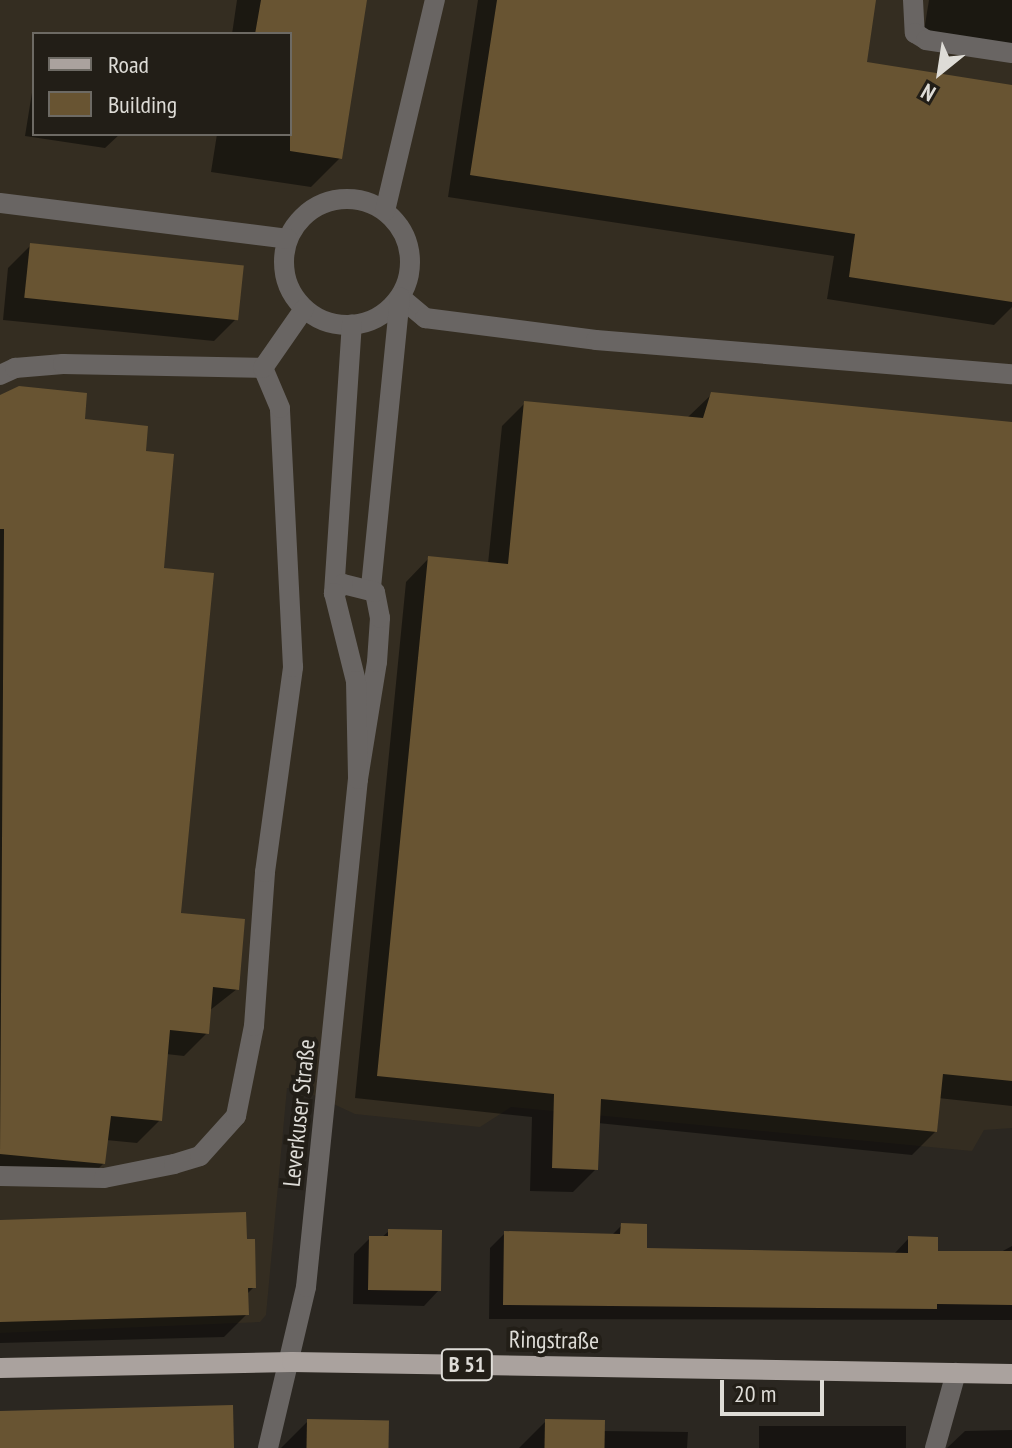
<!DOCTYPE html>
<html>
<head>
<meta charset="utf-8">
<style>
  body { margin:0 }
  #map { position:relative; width:1012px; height:1448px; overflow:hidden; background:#2b2721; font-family:"PT Sans Narrow",sans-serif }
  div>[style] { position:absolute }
  .built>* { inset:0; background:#342d21 }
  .shadow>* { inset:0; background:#0007; transform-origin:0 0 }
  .building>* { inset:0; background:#685432; transform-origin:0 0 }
  .minor>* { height:20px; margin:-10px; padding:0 10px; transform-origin:10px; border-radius:10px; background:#696563 }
  .minor>.ring { margin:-10px; padding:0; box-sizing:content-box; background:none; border:20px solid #696563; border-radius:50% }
  .major>* { height:20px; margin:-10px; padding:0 10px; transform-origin:10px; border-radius:10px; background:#aaa29e }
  span { translate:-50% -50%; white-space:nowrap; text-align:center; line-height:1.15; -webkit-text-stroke:8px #221e17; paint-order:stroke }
  .shield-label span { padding:2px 6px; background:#221e17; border:2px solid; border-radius:6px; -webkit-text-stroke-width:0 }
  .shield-label { font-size:22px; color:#dedcd7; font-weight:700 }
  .street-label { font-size:24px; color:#dedcd7 }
  .legend { position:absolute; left:32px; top:32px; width:260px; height:104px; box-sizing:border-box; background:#221e17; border:2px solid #6d6a64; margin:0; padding:10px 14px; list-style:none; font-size:24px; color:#dedcd7 }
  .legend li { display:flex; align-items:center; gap:16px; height:40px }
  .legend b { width:40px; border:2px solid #6d6a64 }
  .north { position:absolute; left:900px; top:32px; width:80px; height:80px; -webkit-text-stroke:6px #221e17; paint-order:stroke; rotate:210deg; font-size:22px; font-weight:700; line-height:32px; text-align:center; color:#dedcd7 }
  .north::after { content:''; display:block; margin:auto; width:28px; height:36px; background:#dedcd7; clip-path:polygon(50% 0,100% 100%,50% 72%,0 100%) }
  .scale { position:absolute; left:720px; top:1380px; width:104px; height:36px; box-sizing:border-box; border:4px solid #dedcd7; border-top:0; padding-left:10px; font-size:24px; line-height:28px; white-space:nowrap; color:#dedcd7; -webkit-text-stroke:6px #221e17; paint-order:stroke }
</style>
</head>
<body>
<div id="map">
  <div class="built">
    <div style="clip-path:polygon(evenodd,0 0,1012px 0,1012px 1128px,984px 1130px,972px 1151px,511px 1107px,480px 1127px,355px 1114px,301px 1089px,287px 1088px,266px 1315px,260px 1322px,0 1333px,0 0,34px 34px,290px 34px,290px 134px,34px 134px,34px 34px)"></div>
  </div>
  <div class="shadow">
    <div style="clip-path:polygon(237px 0,365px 0,340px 158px,311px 187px,211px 172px,217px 134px,290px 134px,290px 34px,232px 34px)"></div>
    <div style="clip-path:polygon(478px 0,874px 0,865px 64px,1012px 87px,1012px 307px,994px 325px,827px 299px,834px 256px,448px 197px)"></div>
    <div style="clip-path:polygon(929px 0,1012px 0,1012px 50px,923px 37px)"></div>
    <div style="clip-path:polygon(34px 80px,34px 134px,120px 134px,105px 148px,25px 136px)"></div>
    <div style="clip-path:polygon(31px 245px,237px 318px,214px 341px,3px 320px,8px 268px)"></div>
    <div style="clip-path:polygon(712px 394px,1012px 424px,1012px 1106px,938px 1098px,935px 1132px,912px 1155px,598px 1123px,596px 1169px,573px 1192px,530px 1191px,532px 1117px,355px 1098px,406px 582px,429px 558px,488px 564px,502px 426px,525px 403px,688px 417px)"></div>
    <div style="clip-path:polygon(0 397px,83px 421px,144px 453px,162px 570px,179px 915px,237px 989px,209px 1011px,207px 1033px,184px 1056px,166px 1054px,160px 1120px,137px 1143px,106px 1140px,104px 1163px,81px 1186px,0 1179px)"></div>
    <div style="clip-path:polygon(0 1222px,245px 1241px,254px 1287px,246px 1295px,247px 1314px,224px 1337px,0 1343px)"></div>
    <div style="clip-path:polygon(622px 1225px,645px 1250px,894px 1254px,909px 1238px,936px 1253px,999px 1253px,1012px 1246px,1012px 1320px,489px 1319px,490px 1248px,505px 1233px,611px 1236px)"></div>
    <div style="clip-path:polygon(389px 1231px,439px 1290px,424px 1306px,353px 1304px,354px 1254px,370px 1238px,381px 1238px)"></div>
    <div style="clip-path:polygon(308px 1421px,386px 1448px,281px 1448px)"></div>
    <div style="clip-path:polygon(546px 1421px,602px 1431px,688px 1432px,687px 1448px,519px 1448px)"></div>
    <div style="left:759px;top:1426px;width:147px;height:30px"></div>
    <div style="clip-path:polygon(1012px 1430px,1012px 1448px,947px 1448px,965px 1431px)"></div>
  </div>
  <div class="building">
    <div style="clip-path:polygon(261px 0,367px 0,342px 159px,290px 151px,290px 34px,255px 34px)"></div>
    <div style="clip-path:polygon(497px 0,876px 0,867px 62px,1012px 85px,1012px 302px,849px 277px,855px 234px,470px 175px)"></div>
    <div style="left:30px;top:243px;width:215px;height:55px;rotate:6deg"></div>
    <div style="clip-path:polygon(19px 386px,87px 393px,85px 419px,148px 426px,146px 451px,174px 454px,164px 568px,214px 573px,181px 913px,245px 919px,239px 990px,213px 987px,209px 1034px,170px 1030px,162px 1121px,111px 1116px,105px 1164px,0 1154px,4px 529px,0 529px,0 395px)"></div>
    <div style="clip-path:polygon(711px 392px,1012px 422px,1012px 1081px,943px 1074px,937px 1132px,601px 1099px,598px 1170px,552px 1168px,554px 1094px,377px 1076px,428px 556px,508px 564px,524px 401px,703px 418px)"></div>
    <div style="clip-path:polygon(246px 1212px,247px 1239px,255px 1239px,256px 1288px,248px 1288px,249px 1315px,0 1322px,0 1220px)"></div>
    <div style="clip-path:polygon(621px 1223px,647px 1224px,647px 1248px,908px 1253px,908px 1236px,938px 1237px,938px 1251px,1012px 1251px,1012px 1305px,937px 1304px,937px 1309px,503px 1305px,504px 1231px,620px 1234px)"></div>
    <div style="clip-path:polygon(388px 1229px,442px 1230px,441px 1291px,368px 1290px,369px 1236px,388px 1236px)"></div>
    <div style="clip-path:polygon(233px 1405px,234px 1448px,0 1448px,0 1411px)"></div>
    <div style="left:307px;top:1419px;width:82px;height:29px;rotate:1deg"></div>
    <div style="left:545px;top:1419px;width:60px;height:29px;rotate:1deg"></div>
  </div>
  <div class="minor">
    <div style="left:913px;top:0;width:33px;rotate:87deg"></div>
    <div style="left:915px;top:33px;width:13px;rotate:32deg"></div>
    <div style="left:926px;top:40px;width:87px;rotate:8.6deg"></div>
    <div class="ring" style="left:284px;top:199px;width:106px;height:106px"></div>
    <div style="left:0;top:203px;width:290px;rotate:7.1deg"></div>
    <div style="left:385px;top:211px;width:217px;rotate:-76.7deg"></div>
    <div style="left:400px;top:297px;width:33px;rotate:40deg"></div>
    <div style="left:425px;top:318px;width:172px;rotate:7.3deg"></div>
    <div style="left:596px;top:340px;width:417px;rotate:4.7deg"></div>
    <div style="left:0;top:375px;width:17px;rotate:-25deg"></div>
    <div style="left:15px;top:368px;width:48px;rotate:-4.8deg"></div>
    <div style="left:63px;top:364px;width:200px;rotate:1.1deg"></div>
    <div style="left:371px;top:587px;width:291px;rotate:-84.3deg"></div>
    <div style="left:334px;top:593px;width:269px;rotate:-86.2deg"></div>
    <div style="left:0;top:1176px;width:104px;rotate:1.1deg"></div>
    <div style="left:104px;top:1178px;width:71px;rotate:-11.3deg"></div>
    <div style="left:174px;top:1164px;width:27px;rotate:-17deg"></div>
    <div style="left:200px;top:1156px;width:54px;rotate:-48deg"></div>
    <div style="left:236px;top:1116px;width:92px;rotate:-78.7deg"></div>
    <div style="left:254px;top:1026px;width:154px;rotate:-85.9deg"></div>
    <div style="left:265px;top:872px;width:207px;rotate:-82.2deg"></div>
    <div style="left:293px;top:667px;width:259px;rotate:-92.9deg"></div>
    <div style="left:280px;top:408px;width:43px;rotate:-113deg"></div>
    <div style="left:263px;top:368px;width:72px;rotate:-55.2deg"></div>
    <div style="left:268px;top:1448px;width:165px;rotate:-76.7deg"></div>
    <div style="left:306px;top:1287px;width:511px;rotate:-84.16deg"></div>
    <div style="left:358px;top:779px;width:119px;rotate:-80.8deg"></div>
    <div style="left:377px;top:662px;width:44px;rotate:-86.1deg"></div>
    <div style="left:380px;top:618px;width:26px;rotate:-101deg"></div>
    <div style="left:375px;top:592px;width:33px;rotate:-166deg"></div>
    <div style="left:343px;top:584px;width:13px;rotate:135deg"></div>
    <div style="left:334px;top:593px;width:91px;rotate:76deg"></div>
    <div style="left:356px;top:681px;width:98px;rotate:88.8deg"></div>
    <div style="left:935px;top:1448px;width:78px;rotate:-74.4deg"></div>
  </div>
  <div class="major">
    <div style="left:0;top:1368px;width:292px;rotate:-1.2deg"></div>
    <div style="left:292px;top:1362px;width:720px;rotate:0.95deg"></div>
  </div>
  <div class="shield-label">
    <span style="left:467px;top:1365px">B 51</span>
  </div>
  <div class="street-label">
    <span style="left:299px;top:1113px;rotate:-84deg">Leverkuser Straße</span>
    <span style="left:554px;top:1340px;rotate:1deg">Ringstraße</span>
  </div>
  <ul class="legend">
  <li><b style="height:10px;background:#aaa29e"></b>Road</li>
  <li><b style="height:22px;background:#685432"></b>Building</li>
  </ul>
  <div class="north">N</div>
  <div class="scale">20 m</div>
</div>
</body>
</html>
